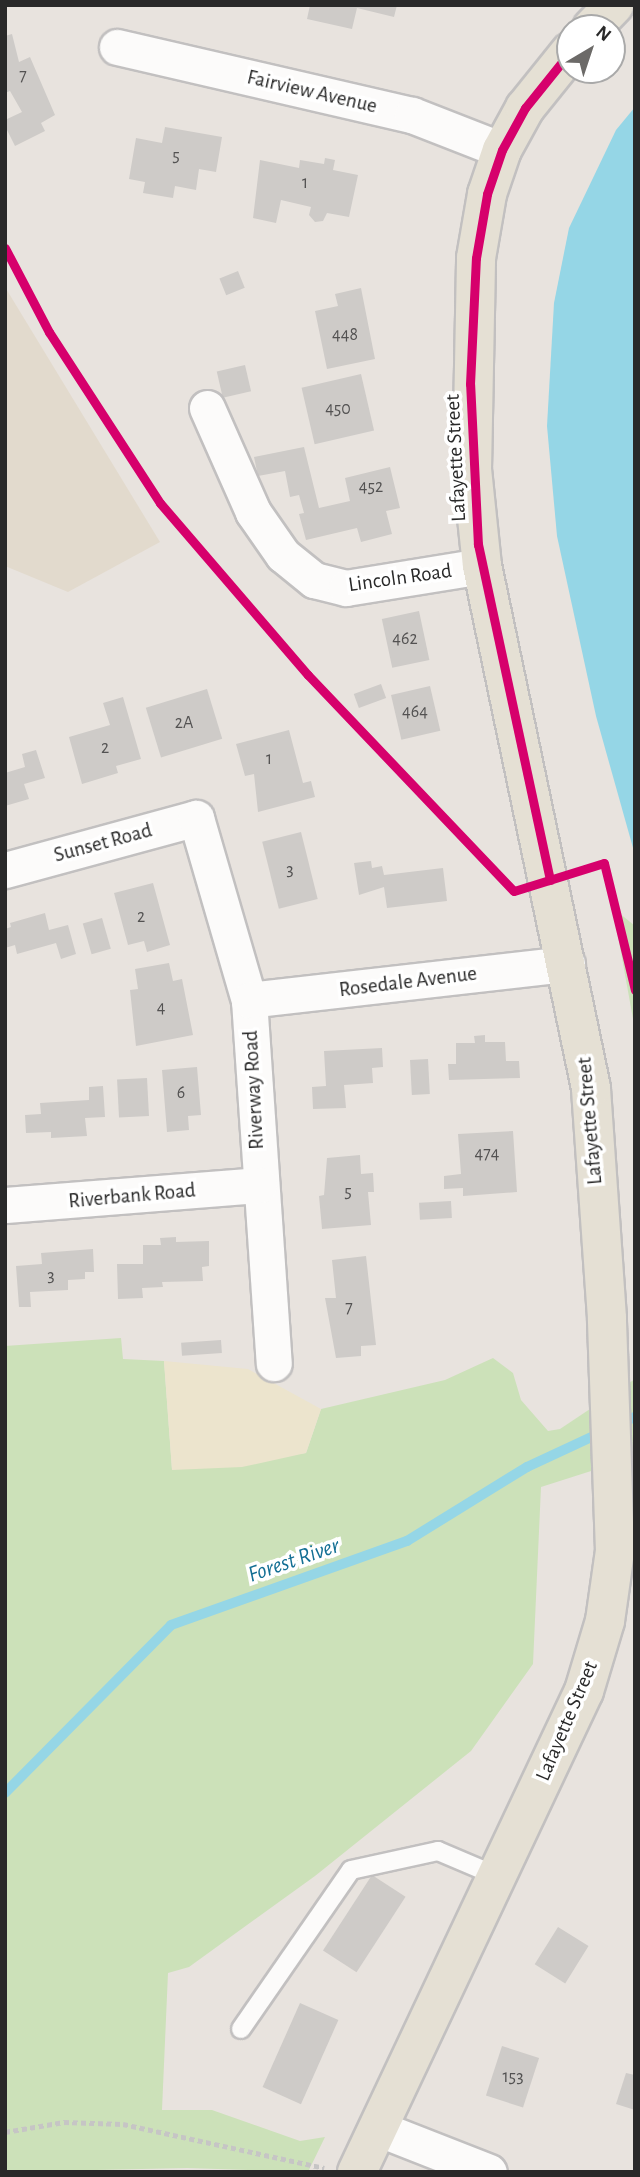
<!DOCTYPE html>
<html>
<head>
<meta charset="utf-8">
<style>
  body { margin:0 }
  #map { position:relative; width:640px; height:2177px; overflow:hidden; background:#e8e3de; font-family:"Alegreya Sans",sans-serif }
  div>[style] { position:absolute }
  .education>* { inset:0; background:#e2dacd }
  .green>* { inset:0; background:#cce1b9 }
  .sand>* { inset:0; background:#ece4cd }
  .water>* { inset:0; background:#95d6e6 }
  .stream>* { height:10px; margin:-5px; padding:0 5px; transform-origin:5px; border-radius:5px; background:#95d6e6 }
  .building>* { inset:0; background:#cecbc8; transform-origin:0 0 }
  .path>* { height:4.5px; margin-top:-2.25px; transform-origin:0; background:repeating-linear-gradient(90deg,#c6c5c5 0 5px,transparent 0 8.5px) }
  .roads { filter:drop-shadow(2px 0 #c2c0c0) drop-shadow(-2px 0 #c2c0c0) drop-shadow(0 2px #c2c0c0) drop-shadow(0 -2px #c2c0c0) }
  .lane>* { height:18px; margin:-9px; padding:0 9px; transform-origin:9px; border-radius:9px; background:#fcfbfa }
  .street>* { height:35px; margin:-17.5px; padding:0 17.5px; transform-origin:17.5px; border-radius:17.5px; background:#fcfbfa }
  .primary>* { height:38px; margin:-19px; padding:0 19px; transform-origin:19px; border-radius:19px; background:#e5e0d4 }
  .cycleway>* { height:9px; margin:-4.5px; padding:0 4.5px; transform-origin:4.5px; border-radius:4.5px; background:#d6006c }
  span { translate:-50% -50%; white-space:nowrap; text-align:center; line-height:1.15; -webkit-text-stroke:7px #fff; paint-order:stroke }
  .number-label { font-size:18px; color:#535252 }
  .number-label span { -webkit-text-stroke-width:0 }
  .street-label { font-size:21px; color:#292929 }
  .water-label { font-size:23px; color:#136f94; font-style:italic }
  .frame { position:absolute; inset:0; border:7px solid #292929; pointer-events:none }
  .north { position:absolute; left:556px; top:14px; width:70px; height:70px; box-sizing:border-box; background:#fff; border:2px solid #a9a9a9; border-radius:50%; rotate:39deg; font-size:19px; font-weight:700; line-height:28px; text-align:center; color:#292929 }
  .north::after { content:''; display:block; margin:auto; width:24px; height:32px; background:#6c6a68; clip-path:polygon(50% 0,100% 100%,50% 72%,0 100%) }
</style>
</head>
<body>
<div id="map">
  <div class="education">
    <div style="clip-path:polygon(5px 287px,160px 542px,68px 592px,5px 566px)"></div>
  </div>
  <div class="green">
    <div style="clip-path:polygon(613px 908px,635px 926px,635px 1030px)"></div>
    <div style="clip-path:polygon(121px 1338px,123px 1359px,164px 1361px,172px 1469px,306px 1453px,321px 1409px,445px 1380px,493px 1358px,513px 1373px,521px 1400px,548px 1431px,560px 1429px,635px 1379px,635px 1457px,541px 1487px,533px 1664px,471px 1751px,315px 1876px,189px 1967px,168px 1973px,162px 2110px,212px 2110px,300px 2141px,325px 2137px,308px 2172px,187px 2168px,5px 2172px,5px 1346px)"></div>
  </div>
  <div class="sand">
    <div style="clip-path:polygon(164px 1361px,248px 1369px,321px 1409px,306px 1453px,242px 1467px,172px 1470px)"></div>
  </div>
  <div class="water">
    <div style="clip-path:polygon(635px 107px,635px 855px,596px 716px,557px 536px,547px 426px,554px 303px,569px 228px,616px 130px)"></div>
  </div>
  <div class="stream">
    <div style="left:619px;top:1424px;width:17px;rotate:-24deg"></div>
    <div style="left:5px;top:1793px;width:236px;rotate:-45.3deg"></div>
    <div style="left:171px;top:1625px;width:251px;rotate:-19.6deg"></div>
    <div style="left:407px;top:1541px;width:141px;rotate:-31.7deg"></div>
    <div style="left:527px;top:1467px;width:83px;rotate:-25deg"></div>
  </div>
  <div class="building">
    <div style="clip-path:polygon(310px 5px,397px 5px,394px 17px,357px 8px,352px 29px,307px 19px)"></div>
    <div style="clip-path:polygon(12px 34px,19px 62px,30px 57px,55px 115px,41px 123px,45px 131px,15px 146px,5px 126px,5px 120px,22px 112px,10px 91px,5px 93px,5px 36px)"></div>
    <div style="clip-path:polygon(165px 127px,222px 137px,216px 172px,199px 169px,196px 190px,175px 186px,173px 198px,143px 193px,145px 182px,129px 179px,136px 138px,162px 143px)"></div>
    <div style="clip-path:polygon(325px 158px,335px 160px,333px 170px,358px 175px,349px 217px,327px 213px,323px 221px,315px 222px,309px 215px,311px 207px,281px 200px,276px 223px,253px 218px,260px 160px,299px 168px,300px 160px,324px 164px)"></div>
    <div style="left:238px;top:271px;width:18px;height:20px;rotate:68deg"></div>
    <div style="clip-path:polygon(361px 288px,375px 359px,327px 369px,315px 311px,338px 306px,335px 294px)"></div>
    <div style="left:245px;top:365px;width:27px;height:29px;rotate:77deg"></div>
    <div style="left:361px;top:374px;width:58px;height:61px;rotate:77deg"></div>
    <div style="clip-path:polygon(304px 447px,319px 508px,350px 501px,345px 478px,390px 467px,400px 508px,386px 511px,392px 534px,361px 542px,357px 528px,306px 540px,299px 514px,304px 513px,299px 495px,290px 497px,285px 471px,258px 476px,254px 457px)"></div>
    <div style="left:419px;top:611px;width:50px;height:38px;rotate:78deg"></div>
    <div style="left:381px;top:684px;width:15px;height:29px;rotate:70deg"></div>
    <div style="left:430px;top:686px;width:46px;height:40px;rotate:77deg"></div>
    <div style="left:207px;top:689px;width:52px;height:64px;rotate:73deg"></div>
    <div style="clip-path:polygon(123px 697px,141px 759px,116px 766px,118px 773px,82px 784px,69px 737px,110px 725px,103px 703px)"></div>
    <div style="clip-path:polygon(289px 730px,303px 783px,311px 781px,315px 797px,258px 812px,254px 774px,245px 776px,236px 744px)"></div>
    <div style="clip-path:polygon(36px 750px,45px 778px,24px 784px,29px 799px,5px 806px,5px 773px,25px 767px,22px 754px)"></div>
    <div style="left:301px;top:832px;width:69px;height:40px;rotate:76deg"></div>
    <div style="clip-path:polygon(371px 861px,372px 868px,382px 866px,384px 875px,443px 868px,447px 901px,387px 908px,384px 887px,359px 895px,354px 863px)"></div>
    <div style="clip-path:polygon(153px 883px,170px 945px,147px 952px,144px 941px,128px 945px,114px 893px)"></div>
    <div style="clip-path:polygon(45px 913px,49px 930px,68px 925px,76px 954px,61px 959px,56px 943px,17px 954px,15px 945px,5px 948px,5px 929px,11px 927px,10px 923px)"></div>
    <div style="left:102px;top:918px;width:32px;height:20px;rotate:74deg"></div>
    <div style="clip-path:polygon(169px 963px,173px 981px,182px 979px,193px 1035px,136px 1046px,130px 990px,138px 989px,135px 969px)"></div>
    <div style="clip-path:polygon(485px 1035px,485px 1042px,505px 1042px,506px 1061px,519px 1061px,520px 1078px,449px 1080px,448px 1064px,456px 1064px,456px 1043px,475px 1043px,474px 1036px)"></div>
    <div style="clip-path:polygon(382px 1048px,383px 1067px,372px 1068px,373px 1083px,344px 1085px,346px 1108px,313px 1109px,312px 1087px,326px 1086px,324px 1051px)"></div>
    <div style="left:428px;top:1059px;width:35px;height:18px;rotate:87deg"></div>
    <div style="clip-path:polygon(197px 1067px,201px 1115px,188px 1116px,189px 1130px,167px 1132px,162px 1070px)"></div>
    <div style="left:147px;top:1078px;width:38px;height:30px;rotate:87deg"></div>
    <div style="clip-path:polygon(103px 1086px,105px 1117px,85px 1118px,87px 1136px,51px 1138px,51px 1132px,26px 1133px,25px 1115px,41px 1114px,40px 1103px,89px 1100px,89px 1087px)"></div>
    <div style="clip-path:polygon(513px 1131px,517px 1192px,463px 1196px,463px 1188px,444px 1189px,444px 1176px,461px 1174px,458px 1134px)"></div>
    <div style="clip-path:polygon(360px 1155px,361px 1174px,373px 1173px,374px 1192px,368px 1192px,371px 1225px,322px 1229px,319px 1196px,324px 1195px,327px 1158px)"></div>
    <div style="left:451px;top:1201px;width:17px;height:32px;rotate:87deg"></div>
    <div style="clip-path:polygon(176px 1237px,176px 1242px,209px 1241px,209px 1266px,202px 1267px,203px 1281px,162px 1282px,163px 1287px,142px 1288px,143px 1298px,118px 1299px,117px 1264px,143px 1264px,143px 1245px,161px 1245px,160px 1238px)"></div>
    <div style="clip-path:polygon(93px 1249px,94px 1272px,85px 1272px,85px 1279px,68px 1280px,68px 1290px,30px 1292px,31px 1307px,19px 1307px,16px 1266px,42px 1264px,41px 1253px)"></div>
    <div style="clip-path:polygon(366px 1256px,376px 1345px,361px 1346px,361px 1356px,336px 1358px,325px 1298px,336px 1298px,332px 1260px)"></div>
    <div style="left:221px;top:1340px;width:13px;height:40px;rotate:86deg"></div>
    <div style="left:372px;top:1875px;width:40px;height:90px;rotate:33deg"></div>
    <div style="left:558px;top:1927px;width:36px;height:44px;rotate:32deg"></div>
    <div style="left:300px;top:2003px;width:42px;height:92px;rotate:24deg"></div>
    <div style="left:502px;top:2046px;width:39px;height:52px;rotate:18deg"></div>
    <div style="clip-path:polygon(626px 2073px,635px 2075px,635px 2110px,616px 2104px)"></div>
  </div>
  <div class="path">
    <div style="left:5px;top:2132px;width:60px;rotate:-9.6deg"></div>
    <div style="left:64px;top:2122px;width:59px;rotate:1.9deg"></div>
    <div style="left:123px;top:2124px;width:206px;rotate:12.3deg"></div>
  </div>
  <div class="roads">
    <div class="lane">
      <div style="left:241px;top:2029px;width:193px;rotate:-55.3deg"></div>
      <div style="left:351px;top:1870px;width:89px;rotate:-12.3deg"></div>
      <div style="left:438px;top:1851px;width:64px;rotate:23deg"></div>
    </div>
    <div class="street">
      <div style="left:117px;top:47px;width:303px;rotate:13deg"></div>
      <div style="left:412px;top:115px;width:97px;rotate:21.3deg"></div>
      <div style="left:207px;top:408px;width:114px;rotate:66.1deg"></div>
      <div style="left:253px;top:512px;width:52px;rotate:55.1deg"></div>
      <div style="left:283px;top:555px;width:40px;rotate:39deg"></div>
      <div style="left:314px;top:580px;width:33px;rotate:14deg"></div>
      <div style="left:346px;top:588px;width:138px;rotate:-9.2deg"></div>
      <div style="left:5px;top:870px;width:198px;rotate:-15.2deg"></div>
      <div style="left:196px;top:818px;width:190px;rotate:73.8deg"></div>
      <div style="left:249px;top:1000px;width:364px;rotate:86.1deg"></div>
      <div style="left:249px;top:1000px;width:320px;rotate:-6.5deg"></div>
      <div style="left:5px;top:1205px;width:255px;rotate:-4.5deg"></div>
      <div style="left:377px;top:2128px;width:120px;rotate:21.4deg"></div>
    </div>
    <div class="primary">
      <div style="left:592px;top:28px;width:32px;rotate:-46deg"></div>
      <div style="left:357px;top:2172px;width:532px;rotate:-64.74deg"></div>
      <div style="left:584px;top:1691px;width:73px;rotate:-73.3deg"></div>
      <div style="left:605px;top:1621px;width:71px;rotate:-81.9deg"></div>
      <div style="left:615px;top:1551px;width:233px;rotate:-92deg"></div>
      <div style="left:607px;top:1318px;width:231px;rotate:-94deg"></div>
      <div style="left:591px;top:1088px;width:533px;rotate:-101.79deg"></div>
      <div style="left:482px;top:566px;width:97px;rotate:-95.9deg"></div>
      <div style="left:472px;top:470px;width:212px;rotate:-88.9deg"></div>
      <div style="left:476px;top:258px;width:65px;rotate:-80.2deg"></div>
      <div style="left:487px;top:194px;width:46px;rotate:-71.2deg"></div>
      <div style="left:502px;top:150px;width:48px;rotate:-61.3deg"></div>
      <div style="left:525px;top:108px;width:72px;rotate:-51.2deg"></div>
    </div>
  </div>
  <div class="cycleway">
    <div style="left:5px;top:248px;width:95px;rotate:62.4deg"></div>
    <div style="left:49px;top:332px;width:204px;rotate:57deg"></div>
    <div style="left:160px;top:503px;width:227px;rotate:49.3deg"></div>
    <div style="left:308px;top:675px;width:298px;rotate:46.4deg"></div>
    <div style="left:514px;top:891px;width:94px;rotate:-17.3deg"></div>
    <div style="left:604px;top:863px;width:131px;rotate:76.3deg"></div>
    <div style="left:550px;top:880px;width:343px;rotate:-102.1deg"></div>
    <div style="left:478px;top:545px;width:161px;rotate:-92.8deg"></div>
    <div style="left:470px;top:384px;width:126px;rotate:-87.3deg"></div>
    <div style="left:476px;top:258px;width:65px;rotate:-80.2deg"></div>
    <div style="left:487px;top:194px;width:46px;rotate:-71.2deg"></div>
    <div style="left:502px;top:150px;width:48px;rotate:-61.3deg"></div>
    <div style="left:525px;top:108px;width:72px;rotate:-51.2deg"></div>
  </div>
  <div class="number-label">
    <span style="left:23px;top:76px">7</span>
    <span style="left:176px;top:156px">5</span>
    <span style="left:305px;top:183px">1</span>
    <span style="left:345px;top:335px">448</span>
    <span style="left:338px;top:409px">450</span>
    <span style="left:371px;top:487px">452</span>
    <span style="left:405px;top:639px">462</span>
    <span style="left:415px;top:712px">464</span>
    <span style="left:184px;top:723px">2A</span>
    <span style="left:105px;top:748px">2</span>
    <span style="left:269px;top:759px">1</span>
    <span style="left:290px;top:870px">3</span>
    <span style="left:141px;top:917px">2</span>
    <span style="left:161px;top:1008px">4</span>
    <span style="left:181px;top:1093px">6</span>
    <span style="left:487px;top:1154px">474</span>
    <span style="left:348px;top:1192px">5</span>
    <span style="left:51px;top:1276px">3</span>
    <span style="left:349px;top:1308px">7</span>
    <span style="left:513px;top:2077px">153</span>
  </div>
  <div class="street-label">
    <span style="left:312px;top:92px;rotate:13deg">Fairview Avenue</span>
    <span style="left:456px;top:458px;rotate:-93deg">Lafayette Street</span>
    <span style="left:400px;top:578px;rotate:-8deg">Lincoln Road</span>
    <span style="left:103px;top:843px;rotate:-15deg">Sunset Road</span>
    <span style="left:408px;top:982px;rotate:-7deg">Rosedale Avenue</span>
    <span style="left:254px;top:1090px;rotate:-93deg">Riverway Road</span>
    <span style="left:590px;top:1121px;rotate:-95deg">Lafayette Street</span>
    <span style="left:132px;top:1196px;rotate:-5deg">Riverbank Road</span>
    <span style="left:567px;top:1721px;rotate:-67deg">Lafayette Street</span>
  </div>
  <div class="water-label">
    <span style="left:294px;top:1561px;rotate:-19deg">Forest River</span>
  </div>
  <div class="frame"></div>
  <div class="north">N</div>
</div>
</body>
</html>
